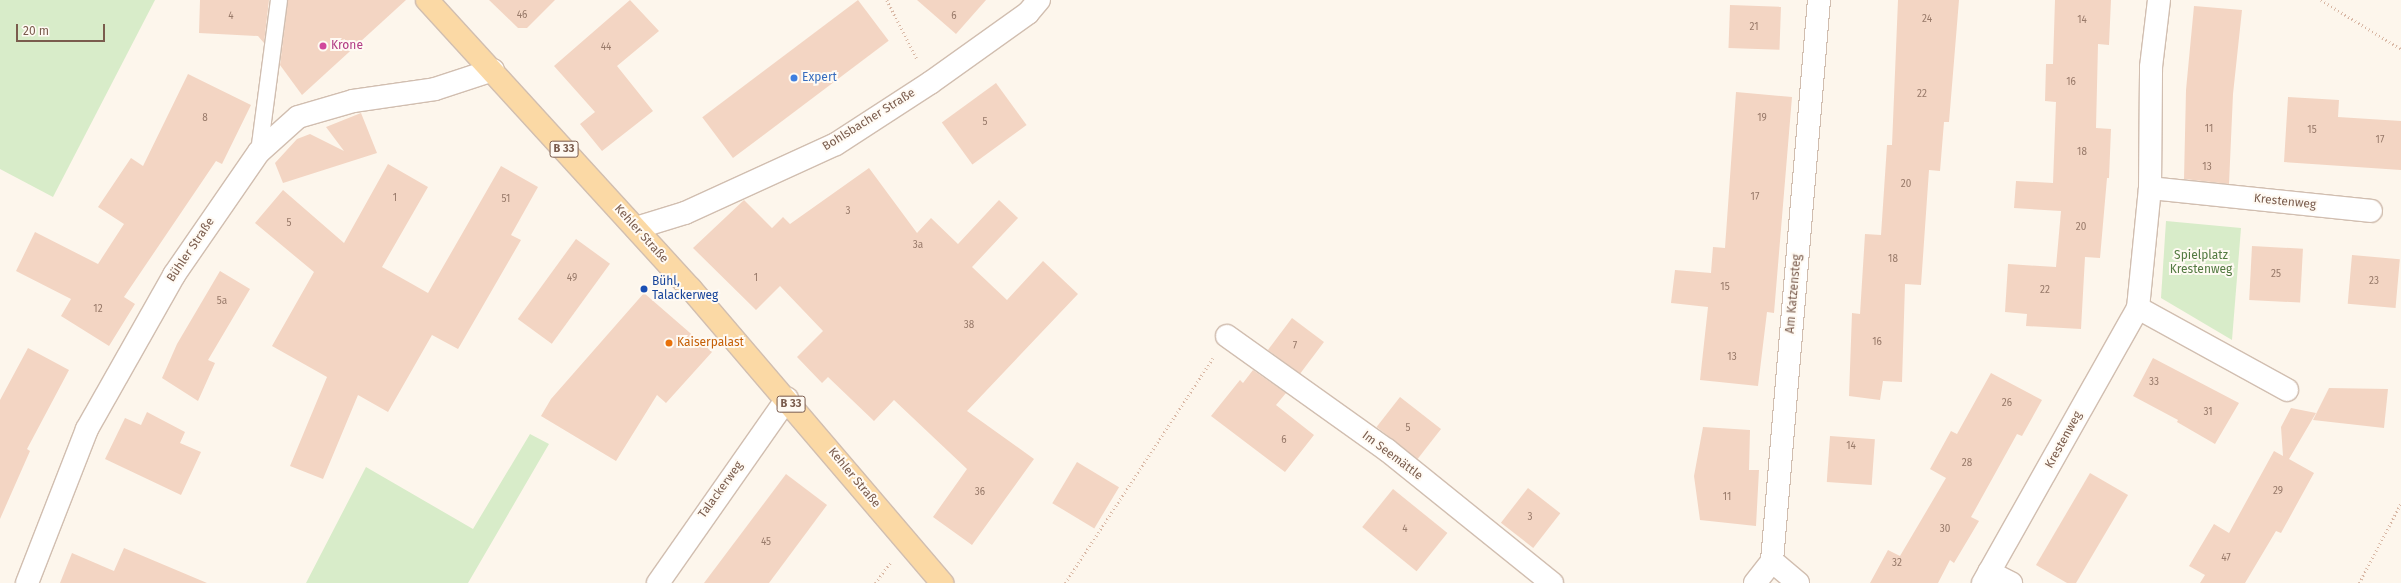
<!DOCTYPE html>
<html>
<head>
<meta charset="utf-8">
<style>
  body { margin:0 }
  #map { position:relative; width:2401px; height:583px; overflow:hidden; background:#fdf6ec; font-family:"Fira Sans",sans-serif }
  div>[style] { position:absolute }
  .green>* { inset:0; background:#d8ecc9 }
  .building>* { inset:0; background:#f3d5c3; transform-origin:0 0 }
  .path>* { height:2.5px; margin-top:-1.25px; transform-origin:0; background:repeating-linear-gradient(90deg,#d9b8a5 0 1px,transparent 0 4px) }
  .roads { filter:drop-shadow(1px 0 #d1beb0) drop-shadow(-1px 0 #d1beb0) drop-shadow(0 1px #d1beb0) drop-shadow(0 -1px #d1beb0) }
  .lane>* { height:16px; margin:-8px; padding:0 8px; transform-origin:8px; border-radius:8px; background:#fff }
  .street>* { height:22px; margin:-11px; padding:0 11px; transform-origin:11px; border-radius:11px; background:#fff }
  .secondary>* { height:22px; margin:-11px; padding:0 11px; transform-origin:11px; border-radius:11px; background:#fff }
  .primary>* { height:22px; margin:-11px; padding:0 11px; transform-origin:11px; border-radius:11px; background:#fbd9a5 }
  .dots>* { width:11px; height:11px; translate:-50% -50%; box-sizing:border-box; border:2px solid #fffaf3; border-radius:50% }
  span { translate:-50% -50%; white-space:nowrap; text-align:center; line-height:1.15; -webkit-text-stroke:4px #fffaf3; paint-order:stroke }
  .number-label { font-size:10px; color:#987a6a }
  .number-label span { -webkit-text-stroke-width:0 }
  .shield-label span { padding:1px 3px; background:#fffaf3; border:1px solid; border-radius:3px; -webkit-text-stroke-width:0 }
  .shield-label { font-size:11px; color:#7a5c4d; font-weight:700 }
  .hotel-label { font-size:12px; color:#b23c85 }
  .left { translate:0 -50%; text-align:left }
  .shop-label { font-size:12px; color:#366cbe }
  .street-label { font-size:12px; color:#7a5c4d }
  .park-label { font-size:12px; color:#537a41 }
  .transit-label { font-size:12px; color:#164399 }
  .food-label { font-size:12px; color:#c56008 }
  .scale { position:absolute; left:16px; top:24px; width:89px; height:18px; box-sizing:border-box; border:2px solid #7a5c4d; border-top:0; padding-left:5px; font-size:12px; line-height:14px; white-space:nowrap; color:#7a5c4d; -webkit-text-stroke:3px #fffaf3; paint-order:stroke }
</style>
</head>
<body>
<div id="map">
  <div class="green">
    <div style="clip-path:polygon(0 0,155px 0,53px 197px,0 169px)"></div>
    <div style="clip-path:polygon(2166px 221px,2241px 228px,2232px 340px,2161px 298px)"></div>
    <div style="clip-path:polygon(530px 434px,549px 444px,468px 583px,306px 583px,366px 467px,473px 529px)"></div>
  </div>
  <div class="building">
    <div style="clip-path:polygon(200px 0,269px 0,264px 43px,258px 36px,199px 33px)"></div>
    <div style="clip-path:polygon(288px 0,406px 0,302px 95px,280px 65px)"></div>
    <div style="clip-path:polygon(489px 0,555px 0,527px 28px,518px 28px)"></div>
    <div style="clip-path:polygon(630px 0,659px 31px,617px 66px,653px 111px,602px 151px,580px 124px,595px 112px,554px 66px)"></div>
    <div style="left:858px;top:0;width:51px;height:195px;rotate:53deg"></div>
    <div style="clip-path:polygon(917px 0,986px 0,956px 34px)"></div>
    <div style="clip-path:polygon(1898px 0,1959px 0,1949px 122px,1944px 122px,1940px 171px,1929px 170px,1921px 285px,1905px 284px,1902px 382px,1883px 381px,1880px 400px,1849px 396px,1852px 313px,1860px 314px,1865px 234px,1881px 235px,1887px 145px,1892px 145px)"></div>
    <div style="clip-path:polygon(2055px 0,2111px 0,2109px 45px,2098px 44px,2096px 128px,2111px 129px,2109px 178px,2107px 178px,2100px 258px,2085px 257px,2081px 329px,2026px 326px,2027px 314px,2005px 312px,2008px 264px,2056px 267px,2061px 211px,2014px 208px,2016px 181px,2053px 183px,2056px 102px,2045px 101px,2046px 64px,2053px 64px)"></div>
    <div style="left:1730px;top:5px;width:51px;height:43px;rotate:2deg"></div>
    <div style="clip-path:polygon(2194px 6px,2242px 10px,2233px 94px,2229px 184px,2184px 179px,2186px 90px)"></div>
    <div style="clip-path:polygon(188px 74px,251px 105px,222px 164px,216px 161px,124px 297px,135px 304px,109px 346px,61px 316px,71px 299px,16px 271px,35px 232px,98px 264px,124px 224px,98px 207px,131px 158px,143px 166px)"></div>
    <div style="left:996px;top:83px;width:52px;height:67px;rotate:54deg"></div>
    <div style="clip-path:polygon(1736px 92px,1792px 97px,1774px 313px,1767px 312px,1758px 386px,1700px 380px,1708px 307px,1671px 303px,1675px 270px,1711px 273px,1713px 247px,1725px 248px)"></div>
    <div style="clip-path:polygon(2288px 97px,2339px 100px,2338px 117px,2401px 121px,2401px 170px,2284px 162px)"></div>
    <div style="clip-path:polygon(361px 113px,377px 153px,283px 183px,275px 163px,297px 139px,310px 134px,344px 151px,326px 127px)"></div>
    <div style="clip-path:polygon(388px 164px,428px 187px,382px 267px,428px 293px,501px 166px,538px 187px,511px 235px,521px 240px,458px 349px,432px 335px,388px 412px,358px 395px,323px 479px,290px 466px,327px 377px,272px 346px,314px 272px,255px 223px,283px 190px,344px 243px)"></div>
    <div style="clip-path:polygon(869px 168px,917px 233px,931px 218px,958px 244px,999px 200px,1018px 218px,972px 267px,1007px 300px,1043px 261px,1078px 294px,967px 411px,1034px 459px,972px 545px,933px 517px,967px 469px,894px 400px,874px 421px,828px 377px,822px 383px,797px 357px,823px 331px,780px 286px,756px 310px,693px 248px,744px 200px,772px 228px,783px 217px,790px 224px)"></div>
    <div style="left:576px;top:239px;width:42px;height:99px;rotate:36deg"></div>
    <div style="left:2252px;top:246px;width:51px;height:54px;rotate:3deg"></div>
    <div style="left:2352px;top:255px;width:48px;height:49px;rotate:5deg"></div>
    <div style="clip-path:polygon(220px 271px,250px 289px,208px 360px,215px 363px,198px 401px,162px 378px,177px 344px)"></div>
    <div style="clip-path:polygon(644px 293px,712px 352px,666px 403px,657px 395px,616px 461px,541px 416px,551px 399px)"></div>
    <div style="left:1292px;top:318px;width:40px;height:40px;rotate:37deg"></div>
    <div style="clip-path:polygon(28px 348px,69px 370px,27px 449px,30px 451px,0 519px,0 400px)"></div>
    <div style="clip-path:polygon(2153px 358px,2239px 403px,2215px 444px,2177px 422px,2178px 420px,2133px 396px)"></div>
    <div style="clip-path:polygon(1253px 370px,1286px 393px,1276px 405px,1314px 435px,1285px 472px,1211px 416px,1240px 380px,1243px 383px)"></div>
    <div style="clip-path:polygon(1991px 373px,2042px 400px,2022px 436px,2017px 434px,1971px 517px,1979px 521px,1954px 563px,1950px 560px,1938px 583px,1870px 583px,1888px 550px,1900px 556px,1946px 478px,1930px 469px,1951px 431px,1957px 434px)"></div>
    <div style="clip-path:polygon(2329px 388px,2388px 389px,2384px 428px,2313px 420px)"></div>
    <div style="left:1400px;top:397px;width:52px;height:38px;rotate:38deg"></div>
    <div style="clip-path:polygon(2291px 408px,2316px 413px,2289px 459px,2314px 473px,2281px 533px,2276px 531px,2245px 583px,2200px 583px,2205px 575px,2189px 566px,2214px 524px,2229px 533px,2274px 451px,2283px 456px,2281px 427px)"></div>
    <div style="clip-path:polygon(147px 412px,185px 432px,180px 443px,201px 452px,181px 495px,105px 459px,125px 418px,141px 425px)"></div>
    <div style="clip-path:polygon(1703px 427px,1750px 430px,1749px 470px,1759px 470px,1756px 526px,1700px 520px,1694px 476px)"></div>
    <div style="left:1830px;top:436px;width:45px;height:46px;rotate:4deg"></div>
    <div style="left:1077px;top:462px;width:49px;height:48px;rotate:31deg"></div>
    <div style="clip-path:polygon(2090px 473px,2128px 495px,2076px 583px,2067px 583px,2036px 565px)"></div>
    <div style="clip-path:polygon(786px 474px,827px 505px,769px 583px,704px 583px)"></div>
    <div style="left:1528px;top:488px;width:41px;height:44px;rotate:38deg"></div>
    <div style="left:1393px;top:489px;width:70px;height:49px;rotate:39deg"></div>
    <div style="clip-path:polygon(124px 548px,207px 583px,60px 583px,72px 553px,114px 571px)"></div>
  </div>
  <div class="path">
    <div style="left:887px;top:0;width:66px;rotate:63deg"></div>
    <div style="left:2321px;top:0;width:94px;rotate:31.5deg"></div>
    <div style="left:875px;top:583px;width:25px;rotate:-53deg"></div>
    <div style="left:1065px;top:583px;width:269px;rotate:-56.7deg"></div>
    <div style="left:2359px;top:583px;width:90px;rotate:-62.3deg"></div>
  </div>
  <div class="roads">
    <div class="lane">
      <div style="left:259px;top:152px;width:153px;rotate:-82.5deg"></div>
    </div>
    <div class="street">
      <div style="left:2150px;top:188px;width:222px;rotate:5.9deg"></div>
      <div style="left:2138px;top:308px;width:170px;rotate:28.8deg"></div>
      <div style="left:1227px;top:336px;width:196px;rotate:35.5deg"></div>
      <div style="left:1387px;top:450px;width:212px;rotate:38.9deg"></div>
      <div style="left:1772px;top:561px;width:34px;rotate:40deg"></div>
      <div style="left:1989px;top:572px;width:25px;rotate:27deg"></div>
      <div style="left:658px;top:583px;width:225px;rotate:-55deg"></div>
      <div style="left:1755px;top:583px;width:28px;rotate:-52deg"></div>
      <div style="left:1772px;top:561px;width:563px;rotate:-85.21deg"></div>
      <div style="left:1983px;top:583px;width:316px;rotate:-60.6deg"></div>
      <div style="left:2138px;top:308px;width:121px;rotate:-84.3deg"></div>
      <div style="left:2150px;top:188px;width:121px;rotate:-89.5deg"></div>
      <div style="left:2151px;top:67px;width:67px;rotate:-83.2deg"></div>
    </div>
    <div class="secondary">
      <div style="left:636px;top:228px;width:51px;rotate:-17deg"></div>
      <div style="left:685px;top:213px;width:166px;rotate:-24.6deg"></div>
      <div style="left:836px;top:144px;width:112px;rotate:-33deg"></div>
      <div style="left:930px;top:83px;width:120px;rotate:-35.5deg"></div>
      <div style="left:1028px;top:13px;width:17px;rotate:-50deg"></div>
      <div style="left:27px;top:583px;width:165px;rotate:-68.7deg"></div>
      <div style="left:87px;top:429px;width:177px;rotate:-60.5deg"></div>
      <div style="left:174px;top:275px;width:150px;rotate:-55.4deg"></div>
      <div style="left:259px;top:152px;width:52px;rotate:-41.9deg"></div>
      <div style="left:298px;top:117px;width:57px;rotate:-16.2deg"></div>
      <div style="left:353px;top:101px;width:83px;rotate:-8.3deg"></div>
      <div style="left:435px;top:89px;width:61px;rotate:-18.1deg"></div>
    </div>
    <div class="primary">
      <div style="left:427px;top:0;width:391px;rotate:47.6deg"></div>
      <div style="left:691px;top:289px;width:387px;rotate:49.5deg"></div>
    </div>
  </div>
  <div class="dots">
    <div style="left:323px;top:46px;background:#d1479c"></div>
    <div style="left:794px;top:78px;background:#3f7fe0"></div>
    <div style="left:644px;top:289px;background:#1a4fb4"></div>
    <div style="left:669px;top:343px;background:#e8710a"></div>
  </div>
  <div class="number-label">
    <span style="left:522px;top:16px">46</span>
    <span style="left:231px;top:17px">4</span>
    <span style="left:954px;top:17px">6</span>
    <span style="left:1927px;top:20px">24</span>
    <span style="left:2082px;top:21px">14</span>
    <span style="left:1754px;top:28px">21</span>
    <span style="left:606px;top:48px">44</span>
    <span style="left:2071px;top:83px">16</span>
    <span style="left:1922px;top:95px">22</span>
    <span style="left:205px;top:119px">8</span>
    <span style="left:1762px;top:119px">19</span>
    <span style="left:985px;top:123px">5</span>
    <span style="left:2209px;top:130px">11</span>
    <span style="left:2312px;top:131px">15</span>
    <span style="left:2380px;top:141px">17</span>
    <span style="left:2082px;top:153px">18</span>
    <span style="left:2207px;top:168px">13</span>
    <span style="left:1906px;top:185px">20</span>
    <span style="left:1755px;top:198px">17</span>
    <span style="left:395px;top:199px">1</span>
    <span style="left:506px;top:200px">51</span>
    <span style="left:848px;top:212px">3</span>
    <span style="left:289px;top:224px">5</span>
    <span style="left:2081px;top:228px">20</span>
    <span style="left:918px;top:246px">3a</span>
    <span style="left:1893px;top:260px">18</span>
    <span style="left:2276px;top:275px">25</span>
    <span style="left:572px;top:279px">49</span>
    <span style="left:756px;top:279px">1</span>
    <span style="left:2374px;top:282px">23</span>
    <span style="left:1725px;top:288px">15</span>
    <span style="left:2045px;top:291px">22</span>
    <span style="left:222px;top:302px">5a</span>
    <span style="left:98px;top:310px">12</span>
    <span style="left:969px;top:326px">38</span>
    <span style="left:1877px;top:343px">16</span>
    <span style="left:1295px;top:347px">7</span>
    <span style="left:1732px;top:358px">13</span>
    <span style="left:2154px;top:383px">33</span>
    <span style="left:2007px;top:404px">26</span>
    <span style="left:2208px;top:413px">31</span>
    <span style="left:1408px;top:429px">5</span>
    <span style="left:1284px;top:441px">6</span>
    <span style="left:1851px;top:447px">14</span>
    <span style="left:1967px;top:464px">28</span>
    <span style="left:2278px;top:492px">29</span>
    <span style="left:980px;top:493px">36</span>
    <span style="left:1727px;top:498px">11</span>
    <span style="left:1530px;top:518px">3</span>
    <span style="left:1405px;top:530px">4</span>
    <span style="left:1945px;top:530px">30</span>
    <span style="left:766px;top:543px">45</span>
    <span style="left:2226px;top:559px">47</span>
    <span style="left:1897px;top:564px">32</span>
  </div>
  <div class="shield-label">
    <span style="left:564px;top:149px">B 33</span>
    <span style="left:791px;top:404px">B 33</span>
  </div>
  <div class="hotel-label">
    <span class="left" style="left:331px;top:46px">Krone</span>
  </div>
  <div class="shop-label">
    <span class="left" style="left:802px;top:78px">Expert</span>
  </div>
  <div class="street-label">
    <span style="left:869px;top:120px;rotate:-32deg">Bohlsbacher Straße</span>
    <span style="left:2285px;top:202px;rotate:6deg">Krestenweg</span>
    <span style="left:641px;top:234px;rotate:48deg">Kehler Straße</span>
    <span style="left:191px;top:250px;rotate:-56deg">Bühler Straße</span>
    <span style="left:1794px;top:294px;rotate:-85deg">Am Katzensteg</span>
    <span style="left:2064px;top:440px;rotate:-61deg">Krestenweg</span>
    <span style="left:1392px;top:456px;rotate:37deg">Im Seemättle</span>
    <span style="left:854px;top:478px;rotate:50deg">Kehler Straße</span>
    <span style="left:721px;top:490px;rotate:-54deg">Talackerweg</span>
  </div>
  <div class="park-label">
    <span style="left:2201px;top:263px">Spielplatz<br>Krestenweg</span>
  </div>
  <div class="transit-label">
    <span class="left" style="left:652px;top:289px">Bühl,<br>Talackerweg</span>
  </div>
  <div class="food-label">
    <span class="left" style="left:677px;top:343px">Kaiserpalast</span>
  </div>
  <div class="scale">20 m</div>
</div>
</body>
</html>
